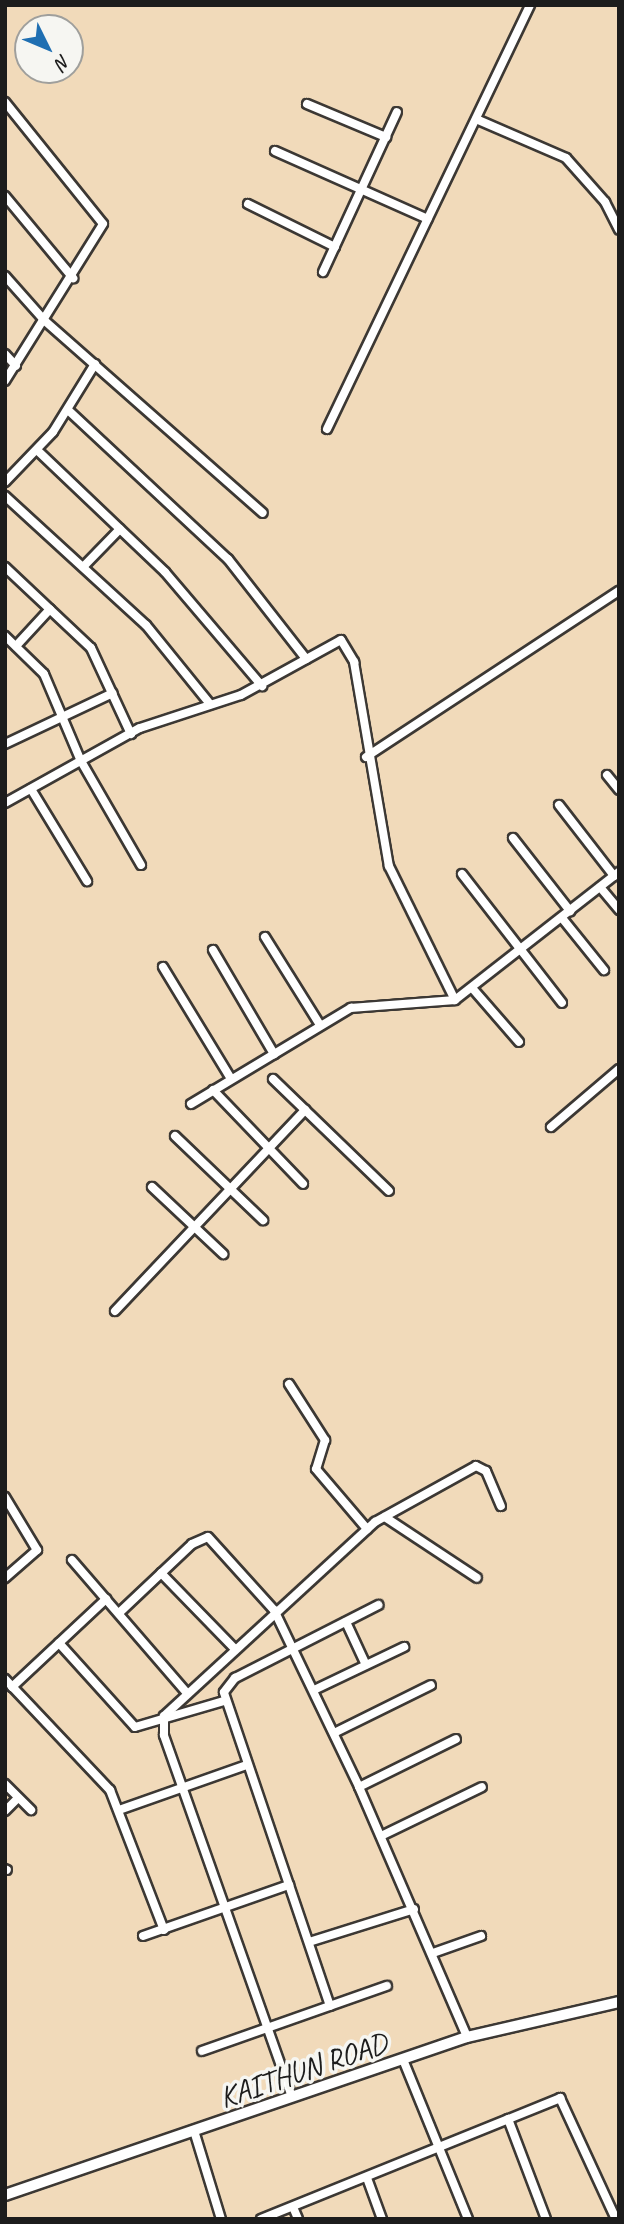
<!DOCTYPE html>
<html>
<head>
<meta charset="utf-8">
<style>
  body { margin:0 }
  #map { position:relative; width:624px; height:2224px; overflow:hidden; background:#f1daba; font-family:Caveat,sans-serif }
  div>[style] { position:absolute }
  .roads { filter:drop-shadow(2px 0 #3c3834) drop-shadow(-2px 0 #3c3834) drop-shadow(0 2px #3c3834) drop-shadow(0 -2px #3c3834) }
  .street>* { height:8px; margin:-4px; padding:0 4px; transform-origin:4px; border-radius:4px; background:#fff }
  .secondary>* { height:10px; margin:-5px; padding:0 5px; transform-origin:5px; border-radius:5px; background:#fff }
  span { translate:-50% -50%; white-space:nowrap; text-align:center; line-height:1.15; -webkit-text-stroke:7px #f6f6f2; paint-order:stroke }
  .street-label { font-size:30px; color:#1c1c1c }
  .frame { position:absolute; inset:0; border:7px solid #1c1c1c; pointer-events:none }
  .north { position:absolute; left:14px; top:14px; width:70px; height:70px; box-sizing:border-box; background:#f6f6f2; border:2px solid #9f9f9c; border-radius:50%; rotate:133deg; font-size:19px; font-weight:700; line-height:28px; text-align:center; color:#1c1c1c }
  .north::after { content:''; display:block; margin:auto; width:24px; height:32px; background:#1f6fb2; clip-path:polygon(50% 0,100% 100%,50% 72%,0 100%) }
</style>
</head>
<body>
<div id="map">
  <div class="roads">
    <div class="street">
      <div style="left:5px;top:102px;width:156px;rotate:51.2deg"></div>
      <div style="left:103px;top:224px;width:185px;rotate:122deg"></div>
      <div style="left:307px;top:104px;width:86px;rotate:22.7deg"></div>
      <div style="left:476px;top:119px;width:98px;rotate:23.4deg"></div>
      <div style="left:566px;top:158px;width:59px;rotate:48.4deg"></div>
      <div style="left:605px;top:202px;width:31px;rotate:63deg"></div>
      <div style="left:275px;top:151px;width:167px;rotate:24deg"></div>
      <div style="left:5px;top:196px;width:107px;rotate:50.3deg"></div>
      <div style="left:248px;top:204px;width:97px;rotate:26.3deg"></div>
      <div style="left:323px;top:272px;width:176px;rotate:-65.2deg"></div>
      <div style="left:5px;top:276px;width:60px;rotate:48.4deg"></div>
      <div style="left:45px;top:321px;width:290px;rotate:41.4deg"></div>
      <div style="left:5px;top:354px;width:16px;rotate:47deg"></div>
      <div style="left:68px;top:410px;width:219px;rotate:43deg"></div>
      <div style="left:228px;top:559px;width:127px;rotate:52deg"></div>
      <div style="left:327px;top:429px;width:470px;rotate:-64.4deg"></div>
      <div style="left:37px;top:450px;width:177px;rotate:43.6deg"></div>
      <div style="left:165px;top:572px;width:150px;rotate:49.6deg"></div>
      <div style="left:5px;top:482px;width:69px;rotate:-46.2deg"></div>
      <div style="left:53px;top:432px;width:80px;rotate:-58.3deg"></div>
      <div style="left:5px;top:496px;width:191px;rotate:42.5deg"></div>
      <div style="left:146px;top:625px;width:102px;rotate:51deg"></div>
      <div style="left:5px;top:567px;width:118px;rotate:43.3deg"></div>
      <div style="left:91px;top:648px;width:95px;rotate:65.1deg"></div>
      <div style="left:83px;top:567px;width:53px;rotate:-45.8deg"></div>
      <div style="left:5px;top:636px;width:54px;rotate:44.3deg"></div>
      <div style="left:44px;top:674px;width:95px;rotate:67deg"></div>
      <div style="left:81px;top:761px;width:120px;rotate:60deg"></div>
      <div style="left:16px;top:646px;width:50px;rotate:-47.4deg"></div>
      <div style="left:5px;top:744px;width:119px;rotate:-25.3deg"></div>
      <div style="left:366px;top:757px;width:303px;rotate:-33.3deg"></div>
      <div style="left:607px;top:775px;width:19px;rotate:51deg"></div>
      <div style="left:31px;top:789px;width:108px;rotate:58.7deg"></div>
      <div style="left:5px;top:803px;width:154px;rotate:-29.1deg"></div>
      <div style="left:140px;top:728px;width:106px;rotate:-18.1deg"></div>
      <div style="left:241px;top:695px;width:114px;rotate:-28.8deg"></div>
      <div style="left:341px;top:640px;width:26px;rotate:59deg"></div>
      <div style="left:354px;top:662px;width:207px;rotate:80.3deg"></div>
      <div style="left:389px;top:866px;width:149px;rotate:63.8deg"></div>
      <div style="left:559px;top:805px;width:90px;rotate:52.2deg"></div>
      <div style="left:513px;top:838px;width:93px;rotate:52deg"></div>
      <div style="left:462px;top:874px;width:163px;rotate:52.2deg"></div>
      <div style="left:600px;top:887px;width:30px;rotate:50deg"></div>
      <div style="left:562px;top:918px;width:67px;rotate:51.1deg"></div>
      <div style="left:265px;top:937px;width:104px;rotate:58deg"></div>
      <div style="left:213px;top:950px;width:121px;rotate:59.6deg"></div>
      <div style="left:163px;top:967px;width:131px;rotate:58.7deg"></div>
      <div style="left:473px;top:989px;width:70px;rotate:49deg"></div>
      <div style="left:273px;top:1079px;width:161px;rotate:44deg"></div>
      <div style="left:213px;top:1090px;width:130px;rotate:46.2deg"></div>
      <div style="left:191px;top:1104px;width:187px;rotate:-31deg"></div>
      <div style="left:351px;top:1008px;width:104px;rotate:-4.4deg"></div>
      <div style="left:455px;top:1000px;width:208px;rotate:-38deg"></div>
      <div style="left:551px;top:1127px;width:89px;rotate:-40.5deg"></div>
      <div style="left:175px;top:1136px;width:122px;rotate:43.7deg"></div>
      <div style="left:152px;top:1187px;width:98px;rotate:43.3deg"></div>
      <div style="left:115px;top:1311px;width:277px;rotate:-46.6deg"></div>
      <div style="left:289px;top:1384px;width:67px;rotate:57.3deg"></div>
      <div style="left:325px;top:1440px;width:30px;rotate:107deg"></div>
      <div style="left:316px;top:1469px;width:79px;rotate:49.6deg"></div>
      <div style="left:5px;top:1497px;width:62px;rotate:58.9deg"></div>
      <div style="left:37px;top:1550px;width:43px;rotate:138.8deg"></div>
      <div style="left:385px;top:1517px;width:110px;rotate:33.5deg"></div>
      <div style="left:72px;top:1560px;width:174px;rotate:49.2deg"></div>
      <div style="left:161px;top:1573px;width:105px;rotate:45.8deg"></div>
      <div style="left:119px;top:1613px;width:100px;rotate:-43.4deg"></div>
      <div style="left:192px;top:1544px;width:17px;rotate:-24deg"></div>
      <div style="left:208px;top:1537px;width:98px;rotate:47.9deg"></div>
      <div style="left:274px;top:1610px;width:196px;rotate:64.3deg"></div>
      <div style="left:359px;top:1787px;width:272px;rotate:66.6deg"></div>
      <div style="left:346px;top:1622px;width:47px;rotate:65.1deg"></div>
      <div style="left:59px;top:1643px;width:113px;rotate:47.9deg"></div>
      <div style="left:135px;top:1727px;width:93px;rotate:-16.3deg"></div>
      <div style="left:5px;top:1679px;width:153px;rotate:46.6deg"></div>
      <div style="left:110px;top:1790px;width:150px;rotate:68.9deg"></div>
      <div style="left:12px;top:1687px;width:129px;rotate:-43.1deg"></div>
      <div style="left:314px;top:1690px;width:100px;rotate:-25.5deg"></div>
      <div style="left:334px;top:1733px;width:108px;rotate:-26.3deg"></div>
      <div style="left:5px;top:1784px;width:37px;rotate:45deg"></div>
      <div style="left:359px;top:1787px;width:108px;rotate:-26.3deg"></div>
      <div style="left:119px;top:1810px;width:136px;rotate:-19.4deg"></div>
      <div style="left:5px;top:1811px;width:18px;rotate:-45deg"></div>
      <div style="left:381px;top:1836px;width:112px;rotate:-25.9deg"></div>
      <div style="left:5px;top:1869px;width:2px;rotate:27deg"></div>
      <div style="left:143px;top:1936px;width:155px;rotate:-19.3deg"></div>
      <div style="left:309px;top:1942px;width:110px;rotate:-17.4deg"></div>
      <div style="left:433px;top:1953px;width:51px;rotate:-19.5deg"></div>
      <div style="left:330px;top:2006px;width:331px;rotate:-108.7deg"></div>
      <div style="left:224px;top:1692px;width:18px;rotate:-52deg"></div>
      <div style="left:235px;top:1678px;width:161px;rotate:-27deg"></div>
      <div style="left:202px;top:2051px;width:196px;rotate:-19.4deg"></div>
      <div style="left:404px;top:2062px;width:170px;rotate:67.8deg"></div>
      <div style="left:292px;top:2097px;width:384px;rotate:-109.5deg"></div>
      <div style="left:164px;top:1735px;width:19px;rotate:-90deg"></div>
      <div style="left:164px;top:1716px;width:287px;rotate:-42.6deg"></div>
      <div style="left:375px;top:1522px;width:115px;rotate:-29deg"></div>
      <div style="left:476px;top:1466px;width:11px;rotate:27deg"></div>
      <div style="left:486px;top:1471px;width:38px;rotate:67deg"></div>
      <div style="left:508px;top:2119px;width:107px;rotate:69.2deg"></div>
      <div style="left:195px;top:2134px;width:89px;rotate:73deg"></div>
      <div style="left:367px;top:2178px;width:44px;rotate:69.9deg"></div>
      <div style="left:293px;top:2207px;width:13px;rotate:67deg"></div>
      <div style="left:261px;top:2219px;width:323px;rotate:-22deg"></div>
      <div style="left:560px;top:2098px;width:133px;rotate:65.2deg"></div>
    </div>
    <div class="secondary">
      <div style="left:5px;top:2195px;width:488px;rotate:-18.9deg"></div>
      <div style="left:467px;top:2037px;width:156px;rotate:-13deg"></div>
    </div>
  </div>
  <div class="street-label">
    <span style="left:303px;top:2070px;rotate:-19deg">KAITHUN ROAD</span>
  </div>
  <div class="frame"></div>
  <div class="north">N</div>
</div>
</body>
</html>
